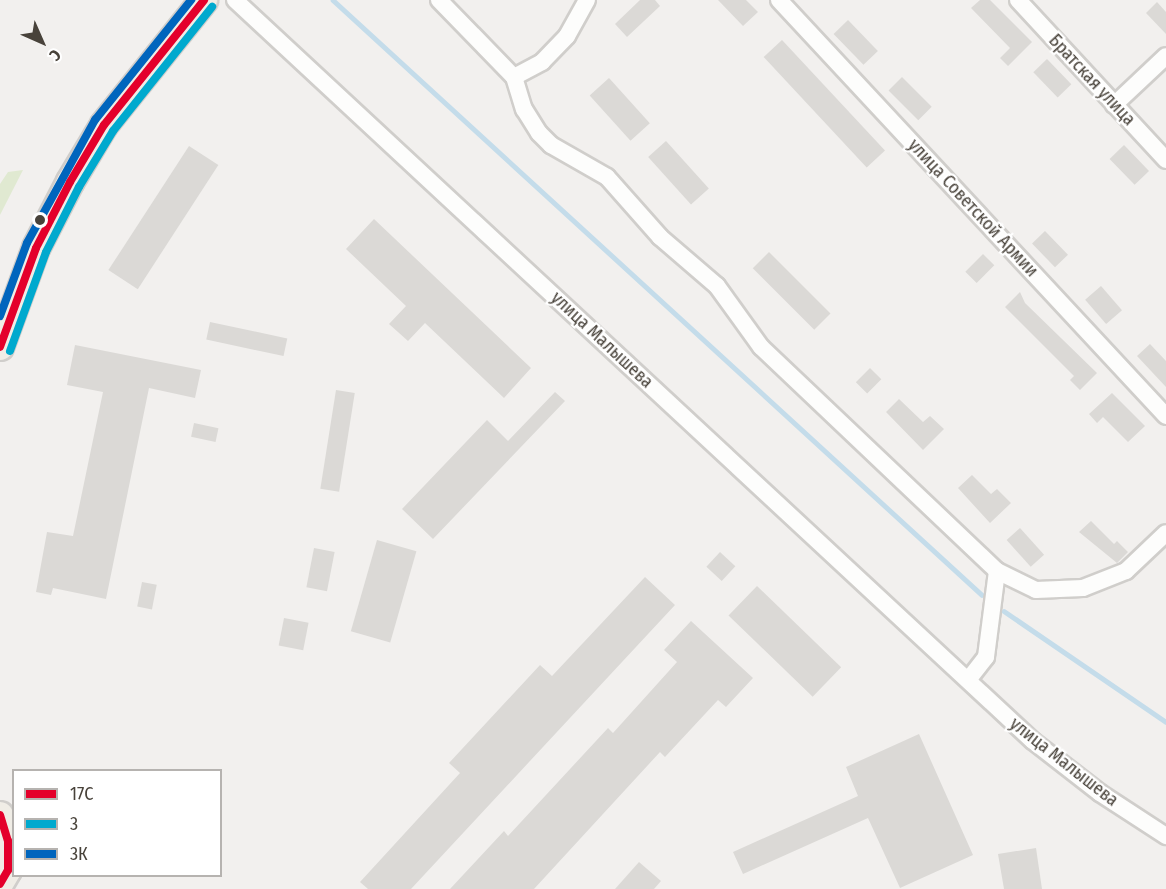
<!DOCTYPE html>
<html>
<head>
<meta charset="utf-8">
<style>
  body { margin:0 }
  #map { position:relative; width:1166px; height:889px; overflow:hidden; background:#f2f0ee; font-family:"Fira Sans Condensed",sans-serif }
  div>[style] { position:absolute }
  .green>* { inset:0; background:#e0e9d1 }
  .stream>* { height:4.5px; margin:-2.25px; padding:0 2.25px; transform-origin:2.25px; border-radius:2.25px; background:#c4dcea }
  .building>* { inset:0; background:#dbd9d6; transform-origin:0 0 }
  .roads { filter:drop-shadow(2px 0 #d0cecb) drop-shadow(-2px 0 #d0cecb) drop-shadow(0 2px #d0cecb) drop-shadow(0 -2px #d0cecb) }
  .street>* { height:16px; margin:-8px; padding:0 8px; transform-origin:8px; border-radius:8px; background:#fdfdfc }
  .primary>* { height:26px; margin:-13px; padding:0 13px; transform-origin:13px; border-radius:13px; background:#f0ede6 }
  .bus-1>* { height:8px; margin:-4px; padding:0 4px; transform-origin:4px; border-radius:4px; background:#e4002b }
  .bus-2>* { height:8px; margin:-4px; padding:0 4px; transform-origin:4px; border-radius:4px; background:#00a9ce }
  .bus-3>* { height:8px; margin:-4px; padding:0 4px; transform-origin:4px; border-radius:4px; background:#0065bd }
  .dots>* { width:16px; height:16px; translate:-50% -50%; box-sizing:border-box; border:3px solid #fff; border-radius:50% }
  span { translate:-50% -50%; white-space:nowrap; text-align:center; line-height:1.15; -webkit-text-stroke:4.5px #fff; paint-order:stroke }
  .street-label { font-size:18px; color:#48423a }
  .legend { position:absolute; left:12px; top:769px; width:210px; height:108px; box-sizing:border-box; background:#fff; border:2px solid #b6b3b0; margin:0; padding:8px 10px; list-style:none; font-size:18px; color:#48423a }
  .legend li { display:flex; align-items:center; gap:12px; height:30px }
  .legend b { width:30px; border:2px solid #b6b3b0 }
  .north { position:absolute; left:12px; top:12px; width:60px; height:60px; -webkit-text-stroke:4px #fff; paint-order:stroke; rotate:135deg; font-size:16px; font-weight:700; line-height:24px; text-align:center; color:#48423a }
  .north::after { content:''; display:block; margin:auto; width:21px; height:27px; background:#48423a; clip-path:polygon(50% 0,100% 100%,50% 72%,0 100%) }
</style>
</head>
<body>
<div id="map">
  <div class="green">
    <div style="clip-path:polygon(23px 170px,0 215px,0 184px,8px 172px)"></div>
  </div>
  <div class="stream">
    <div style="left:333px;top:0;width:880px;rotate:42.51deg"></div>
    <div style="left:1004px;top:611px;width:196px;rotate:34.4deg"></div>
  </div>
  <div class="building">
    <div style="clip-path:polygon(640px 0,655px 0,660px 6px,627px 37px,615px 24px)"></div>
    <div style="clip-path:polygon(718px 0,746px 0,758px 12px,743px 26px)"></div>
    <div style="clip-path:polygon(980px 0,990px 0,1032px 42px,1008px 66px,1000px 58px,1010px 48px,971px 8px)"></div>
    <div style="clip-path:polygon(1157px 2px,1166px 12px,1166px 34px,1146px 13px)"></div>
    <div style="left:848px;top:20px;width:43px;height:20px;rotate:46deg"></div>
    <div style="left:782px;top:40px;width:151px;height:25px;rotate:47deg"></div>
    <div style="left:1047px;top:59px;width:35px;height:19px;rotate:46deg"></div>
    <div style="left:902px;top:77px;width:42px;height:19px;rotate:45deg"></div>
    <div style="left:609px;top:78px;width:61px;height:26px;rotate:48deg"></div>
    <div style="left:666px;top:141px;width:64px;height:24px;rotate:48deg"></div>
    <div style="left:1124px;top:145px;width:36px;height:20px;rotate:46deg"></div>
    <div style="left:189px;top:146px;width:35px;height:148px;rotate:33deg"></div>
    <div style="clip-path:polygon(374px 219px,531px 368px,504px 398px,425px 323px,408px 341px,389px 324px,406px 306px,346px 249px)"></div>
    <div style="left:1045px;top:231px;width:33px;height:18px;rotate:46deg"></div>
    <div style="left:769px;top:252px;width:87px;height:23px;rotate:45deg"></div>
    <div style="left:983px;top:254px;width:16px;height:25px;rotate:45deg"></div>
    <div style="left:1101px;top:286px;width:32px;height:21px;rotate:49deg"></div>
    <div style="clip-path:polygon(1020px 292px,1025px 303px,1097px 373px,1080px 390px,1070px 380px,1074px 376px,1005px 307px)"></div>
    <div style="left:210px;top:322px;width:79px;height:18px;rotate:12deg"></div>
    <div style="clip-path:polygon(1150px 344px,1166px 361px,1166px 387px,1137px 356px)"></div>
    <div style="clip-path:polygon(75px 345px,201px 370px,195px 398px,149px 388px,106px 599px,53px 588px,51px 595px,36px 592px,47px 532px,73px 536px,103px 392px,67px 385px)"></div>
    <div style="left:870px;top:368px;width:16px;height:20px;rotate:45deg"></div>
    <div style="left:336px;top:390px;width:19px;height:100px;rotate:9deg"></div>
    <div style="clip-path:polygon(555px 392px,565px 401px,433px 539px,402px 509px,487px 420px,508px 441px)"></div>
    <div style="clip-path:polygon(1112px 393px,1145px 426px,1128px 442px,1103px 417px,1097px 423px,1089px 414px)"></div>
    <div style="clip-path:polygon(899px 399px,923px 422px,930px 416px,944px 429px,923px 450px,886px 412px)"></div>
    <div style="left:194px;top:423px;width:25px;height:14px;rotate:12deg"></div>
    <div style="clip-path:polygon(972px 475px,991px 494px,997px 489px,1011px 503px,990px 523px,958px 488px)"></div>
    <div style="clip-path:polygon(1091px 521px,1114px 544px,1117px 541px,1128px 552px,1117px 563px,1079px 532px)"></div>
    <div style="left:1020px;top:528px;width:36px;height:18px;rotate:48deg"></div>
    <div style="left:377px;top:540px;width:41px;height:95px;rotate:16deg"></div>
    <div style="left:314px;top:548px;width:21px;height:40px;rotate:11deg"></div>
    <div style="left:720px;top:552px;width:21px;height:20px;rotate:43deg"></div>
    <div style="clip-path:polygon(645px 577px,675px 605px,411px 889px,368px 889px,360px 882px,460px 773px,449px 763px,540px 665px,552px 676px)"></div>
    <div style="left:142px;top:582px;width:15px;height:25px;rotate:11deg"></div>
    <div style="left:757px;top:586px;width:117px;height:41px;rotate:44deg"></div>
    <div style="left:284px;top:618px;width:25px;height:28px;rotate:11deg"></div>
    <div style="clip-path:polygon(691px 621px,753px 678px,726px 707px,718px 700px,665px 757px,660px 752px,534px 889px,450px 889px,504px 831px,508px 836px,608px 728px,613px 733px,677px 662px,664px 650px)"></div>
    <div style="clip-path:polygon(919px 734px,973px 855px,900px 888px,868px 818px,743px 874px,733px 852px,858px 796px,846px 767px)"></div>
    <div style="clip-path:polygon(1036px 848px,1042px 889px,1004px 889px,998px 854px)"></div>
    <div style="clip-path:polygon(639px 862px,661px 881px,654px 889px,615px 889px)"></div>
  </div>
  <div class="roads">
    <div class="street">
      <div style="left:235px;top:0;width:1089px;rotate:42.88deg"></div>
      <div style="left:1033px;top:741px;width:85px;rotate:37.8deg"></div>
      <div style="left:1100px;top:793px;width:79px;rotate:33.1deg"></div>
      <div style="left:439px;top:0;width:107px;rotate:45.8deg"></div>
      <div style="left:514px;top:77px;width:34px;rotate:73deg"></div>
      <div style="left:524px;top:109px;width:28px;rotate:58deg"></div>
      <div style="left:539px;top:133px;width:17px;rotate:45deg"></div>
      <div style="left:551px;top:145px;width:64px;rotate:29.7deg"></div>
      <div style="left:607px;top:177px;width:80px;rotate:48.5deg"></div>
      <div style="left:660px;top:237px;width:75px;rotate:40.7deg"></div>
      <div style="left:717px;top:286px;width:75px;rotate:54.2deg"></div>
      <div style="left:761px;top:347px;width:325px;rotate:43.5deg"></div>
      <div style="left:997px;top:571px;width:87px;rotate:97.3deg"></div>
      <div style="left:986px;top:657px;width:29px;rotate:128deg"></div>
      <div style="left:779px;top:0;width:568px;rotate:47.07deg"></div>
      <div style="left:1018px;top:0;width:218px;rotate:47.2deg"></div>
      <div style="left:514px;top:77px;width:32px;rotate:-28deg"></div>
      <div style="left:542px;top:62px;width:36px;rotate:-46deg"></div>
      <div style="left:567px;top:36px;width:41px;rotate:-60.9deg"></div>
      <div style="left:1114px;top:105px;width:71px;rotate:-43.3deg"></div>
      <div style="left:997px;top:571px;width:43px;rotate:26deg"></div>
      <div style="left:1036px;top:590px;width:47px;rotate:-2.4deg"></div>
      <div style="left:1083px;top:588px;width:46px;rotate:-21.6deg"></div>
      <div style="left:1126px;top:571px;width:55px;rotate:-43.5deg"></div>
    </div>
    <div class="primary">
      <div style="left:0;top:347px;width:105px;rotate:-70deg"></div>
      <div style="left:36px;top:248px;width:74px;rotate:-62.7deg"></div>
      <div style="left:70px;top:182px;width:66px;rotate:-59.2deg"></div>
      <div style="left:104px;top:125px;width:160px;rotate:-51.3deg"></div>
      <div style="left:0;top:815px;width:27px;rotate:73deg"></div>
      <div style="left:8px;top:841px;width:29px;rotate:90deg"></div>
      <div style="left:8px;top:870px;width:16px;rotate:120deg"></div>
    </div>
  </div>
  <div class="bus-1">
    <div style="left:0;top:347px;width:105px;rotate:-70deg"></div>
    <div style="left:36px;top:248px;width:74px;rotate:-62.7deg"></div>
    <div style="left:70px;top:182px;width:66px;rotate:-59.2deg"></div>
    <div style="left:104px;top:125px;width:160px;rotate:-51.3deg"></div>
    <div style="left:0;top:815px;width:27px;rotate:73deg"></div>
    <div style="left:8px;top:841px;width:29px;rotate:90deg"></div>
    <div style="left:8px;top:870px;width:16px;rotate:120deg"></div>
  </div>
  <div class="bus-2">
    <div style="left:10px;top:351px;width:105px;rotate:-70deg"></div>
    <div style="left:46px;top:252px;width:73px;rotate:-63.1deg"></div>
    <div style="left:79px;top:187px;width:66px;rotate:-58.7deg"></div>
    <div style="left:113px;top:131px;width:159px;rotate:-51.4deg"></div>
  </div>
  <div class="bus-3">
    <div style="left:0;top:316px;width:78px;rotate:-69.7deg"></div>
    <div style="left:27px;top:243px;width:141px;rotate:-61.1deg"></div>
    <div style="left:95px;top:120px;width:154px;rotate:-51.3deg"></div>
  </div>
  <div class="dots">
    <div style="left:40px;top:220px;background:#48423a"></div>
  </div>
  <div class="street-label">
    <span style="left:1092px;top:80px;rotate:47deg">Братская улица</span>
    <span style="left:973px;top:208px;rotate:47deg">улица Советской Армии</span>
    <span style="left:602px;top:340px;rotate:43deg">улица Малышева</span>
    <span style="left:1064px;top:762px;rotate:38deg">улица Малышева</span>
  </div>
  <ul class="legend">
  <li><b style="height:8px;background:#e4002b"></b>17С</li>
  <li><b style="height:8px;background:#00a9ce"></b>3</li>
  <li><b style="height:8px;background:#0065bd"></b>3К</li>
  </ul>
  <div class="north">С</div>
</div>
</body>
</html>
